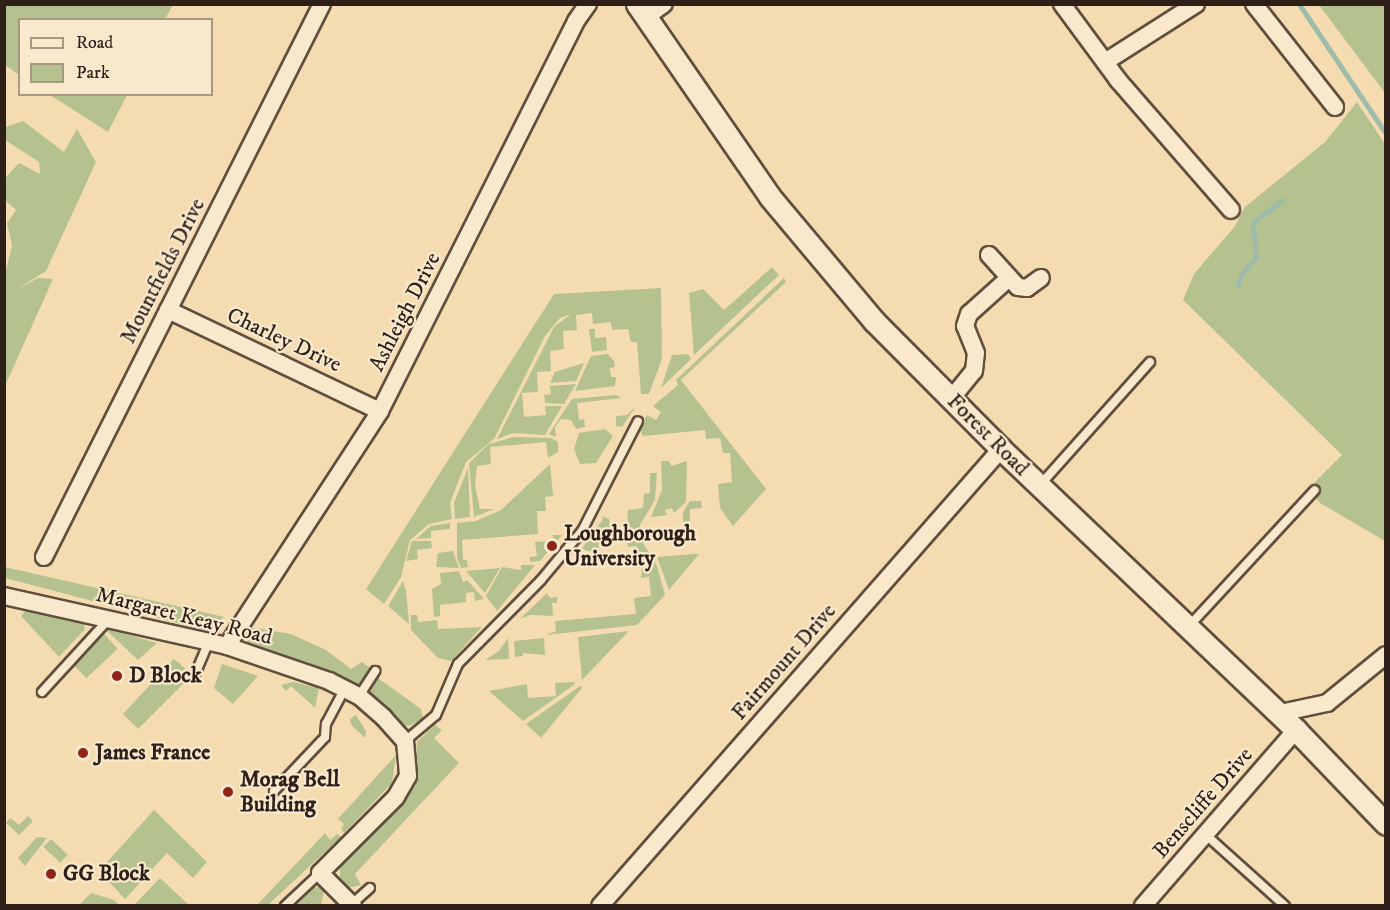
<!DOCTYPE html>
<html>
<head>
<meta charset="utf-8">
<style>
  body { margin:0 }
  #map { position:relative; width:1390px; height:910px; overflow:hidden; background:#f5dcb0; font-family:"IM FELL DW Pica",serif }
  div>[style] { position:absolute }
  .green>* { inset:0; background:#b5c290; transform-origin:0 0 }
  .stream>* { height:5px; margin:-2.5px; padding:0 2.5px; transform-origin:2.5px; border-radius:2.5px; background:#9cbca9 }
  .roads { filter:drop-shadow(2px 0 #604e3f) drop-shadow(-2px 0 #604e3f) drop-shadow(0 2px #604e3f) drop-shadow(0 -2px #604e3f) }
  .service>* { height:8px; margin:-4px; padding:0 4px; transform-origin:4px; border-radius:4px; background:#f8e8cc }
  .minor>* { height:16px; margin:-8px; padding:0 8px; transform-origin:8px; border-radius:8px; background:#f8e8cc }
  .tertiary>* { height:21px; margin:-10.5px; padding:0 10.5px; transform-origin:10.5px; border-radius:10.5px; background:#f8e8cc }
  .dots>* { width:16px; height:16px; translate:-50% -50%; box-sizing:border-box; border:3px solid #f8e8cc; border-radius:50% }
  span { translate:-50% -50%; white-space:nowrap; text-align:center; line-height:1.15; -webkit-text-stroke:4.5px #f8e8cc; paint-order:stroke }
  .street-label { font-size:22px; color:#2e1f19 }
  .poi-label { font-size:22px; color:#2e1f19; font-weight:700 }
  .left { translate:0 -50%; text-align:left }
  .frame { position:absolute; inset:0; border:6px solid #2e1f19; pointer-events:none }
  .legend { position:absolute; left:18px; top:18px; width:195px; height:78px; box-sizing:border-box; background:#f8e8cc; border:2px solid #a79884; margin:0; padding:8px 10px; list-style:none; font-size:18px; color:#2e1f19 }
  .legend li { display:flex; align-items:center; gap:12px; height:30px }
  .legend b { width:30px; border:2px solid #a79884 }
</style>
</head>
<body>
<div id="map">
  <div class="green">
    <div style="clip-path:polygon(4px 5px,5px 4px,173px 5px,165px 19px,20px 20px,19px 75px,5px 65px)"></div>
    <div style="clip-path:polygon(1319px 5px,1385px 5px,1385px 93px)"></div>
    <div style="clip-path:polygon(50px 95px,127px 95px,108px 132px)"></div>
    <div style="clip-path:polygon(1357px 102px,1385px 144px,1385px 541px,1320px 503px,1308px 489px,1342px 455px,1183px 300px,1194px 274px,1235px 226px,1245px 207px,1325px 142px)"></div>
    <div style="clip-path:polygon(23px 121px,64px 152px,77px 129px,96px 162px,46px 271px,16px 290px,38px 278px,53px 279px,5px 386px,5px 274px,12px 246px,7px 223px,16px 210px,5px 200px,5px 178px,19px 163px,40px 174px,39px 162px,5px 140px,5px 127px)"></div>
    <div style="clip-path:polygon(772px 267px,779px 275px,694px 355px,689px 293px,703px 289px,724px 310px)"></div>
    <div style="clip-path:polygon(784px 278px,786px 282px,681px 380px,766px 489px,733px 526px,720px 508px,718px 484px,732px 482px,730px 453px,723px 453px,720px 438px,706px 439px,705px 430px,643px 436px,639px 429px,647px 415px,656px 420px,661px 412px,653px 406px,678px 385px,676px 380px)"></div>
    <div style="clip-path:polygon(661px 288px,662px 359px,649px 394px,641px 394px,637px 342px,631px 342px,628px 329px,612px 330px,611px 322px,593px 324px,592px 313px,576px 315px,577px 330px,563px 331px,564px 349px,550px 351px,551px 371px,537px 372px,538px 392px,522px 393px,524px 417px,546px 415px,545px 406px,562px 406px,545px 435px,513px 433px,497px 439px,554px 327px,571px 314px,560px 318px,545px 336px,494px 439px,466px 462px,450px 503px,452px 519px,429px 524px,410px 540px,401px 577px,384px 604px,366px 589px,554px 294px)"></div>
    <div style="clip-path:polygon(589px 329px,595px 329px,595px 338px,606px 337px,607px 350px,592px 352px)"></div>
    <div style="clip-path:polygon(608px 354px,614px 361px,615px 367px,610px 368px,611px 377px,616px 377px,615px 386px,575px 391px,591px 356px)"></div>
    <div style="clip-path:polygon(688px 354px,691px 359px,661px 388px,672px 355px)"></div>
    <div style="clip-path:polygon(584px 363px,576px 381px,550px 383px,555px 372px)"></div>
    <div style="clip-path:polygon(576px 384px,564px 404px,545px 403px,544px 395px,551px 394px,550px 386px)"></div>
    <div style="clip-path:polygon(616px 395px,621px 398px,577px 403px,579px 420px,584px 419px,585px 427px,576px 429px,571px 420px,561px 419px,555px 427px,556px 437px,549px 434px,572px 399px)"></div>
    <div style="clip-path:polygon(636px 406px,622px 427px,616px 426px,616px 416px,627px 415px)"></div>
    <div style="clip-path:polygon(605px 429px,613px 436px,596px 463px,580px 464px,574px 449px,579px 433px)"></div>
    <div style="clip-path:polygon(513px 437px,551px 438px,558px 442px,558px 452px,548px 458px,546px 442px,490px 447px,491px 464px,477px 466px,475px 485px,480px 509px,494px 509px,474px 517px,469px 463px,489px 444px)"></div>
    <div style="clip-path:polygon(661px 461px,669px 461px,671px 466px,687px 461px,686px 502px,674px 513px,672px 508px,665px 510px,667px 515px,651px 517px,662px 490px)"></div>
    <div style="clip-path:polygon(550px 464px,553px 496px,545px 497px,546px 511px,537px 511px,538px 534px,462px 540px,463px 560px,467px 560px,468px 567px,461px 568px,457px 558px,457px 523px,476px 521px,501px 510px)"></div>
    <div style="clip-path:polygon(468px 468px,470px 517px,455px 519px,454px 503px)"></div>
    <div style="clip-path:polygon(650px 473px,657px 473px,655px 500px,640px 525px,640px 538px,657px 566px,665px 595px,637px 625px,546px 635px,556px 631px,555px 621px,636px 614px,634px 598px,651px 596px,649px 577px,641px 578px,643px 562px,636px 562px,637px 546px,628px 547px,627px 526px,628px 510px,643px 508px,644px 494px,650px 493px)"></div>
    <div style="clip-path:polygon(690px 501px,701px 501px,702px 508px,690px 509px,690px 521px,683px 522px,683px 512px)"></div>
    <div style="clip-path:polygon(601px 516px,609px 519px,610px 529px,598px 537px,594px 532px,603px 519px)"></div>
    <div style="clip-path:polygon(450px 523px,450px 529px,431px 531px,431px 538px,416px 539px,431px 526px)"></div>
    <div style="clip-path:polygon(592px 533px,599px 542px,598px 554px,582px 549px)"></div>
    <div style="clip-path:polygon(553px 535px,562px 535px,540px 561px,530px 562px,530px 557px,537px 556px,535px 542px,553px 541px)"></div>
    <div style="clip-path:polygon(412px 541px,431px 541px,432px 548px,417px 550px,418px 559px,406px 561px)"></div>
    <div style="clip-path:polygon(453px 551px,459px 568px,436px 567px,438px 553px)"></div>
    <div style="clip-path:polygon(694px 554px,699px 554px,669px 590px,657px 557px)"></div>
    <div style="clip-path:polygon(521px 565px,535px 565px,497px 611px,486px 596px,502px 567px,521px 570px)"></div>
    <div style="clip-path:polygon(4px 567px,5px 567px,224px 617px,207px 631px,5px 578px)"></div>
    <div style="clip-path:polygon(500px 568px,485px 593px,466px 571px)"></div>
    <div style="clip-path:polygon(459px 571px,463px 582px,467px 580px,484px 599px,475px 601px,474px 592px,466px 593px,466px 602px,440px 605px,440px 616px,434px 617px,432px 589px,441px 584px,440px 573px)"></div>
    <div style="clip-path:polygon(403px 581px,406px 591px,409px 624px,388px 606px)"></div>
    <div style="clip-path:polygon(547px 593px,550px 598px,557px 597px,557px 603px,552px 603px,553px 616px,530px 615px,520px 619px)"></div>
    <div style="clip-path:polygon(30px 605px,83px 620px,85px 629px,59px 657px,21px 616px)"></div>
    <div style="clip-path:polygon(411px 615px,417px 615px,418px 622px,437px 620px,438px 629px,482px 627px,451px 661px,438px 658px,411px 630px)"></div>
    <div style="clip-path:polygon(249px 627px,291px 634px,326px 650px,351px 669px,362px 662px,372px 669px,358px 686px,352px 686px,252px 649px,246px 643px)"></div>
    <div style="clip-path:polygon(108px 629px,157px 643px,138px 660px,107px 631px)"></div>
    <div style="clip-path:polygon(629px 631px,582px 680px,578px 637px)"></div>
    <div style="left:102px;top:632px;width:23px;height:43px;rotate:47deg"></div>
    <div style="clip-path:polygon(508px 638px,509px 659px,485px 660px,499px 651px)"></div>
    <div style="clip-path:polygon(544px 638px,545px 655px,523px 653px,523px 656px,515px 657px,514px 641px)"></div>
    <div style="clip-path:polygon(174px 659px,188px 671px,185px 682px,138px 729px,123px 714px)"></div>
    <div style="clip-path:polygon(222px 664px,258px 676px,233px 704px,214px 688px)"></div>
    <div style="clip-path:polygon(378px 678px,421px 709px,423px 719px,409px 726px,398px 723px,369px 691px)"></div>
    <div style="clip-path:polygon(293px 682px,319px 688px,315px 708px,291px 686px,286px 691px,281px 685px)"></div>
    <div style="clip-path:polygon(574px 682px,575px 684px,523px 721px,489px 691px,527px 684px,528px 698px,556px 696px,555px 683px)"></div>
    <div style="clip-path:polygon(580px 686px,582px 688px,541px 738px,526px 724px)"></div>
    <div style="clip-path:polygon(356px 715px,366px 731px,365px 738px,351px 725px,350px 719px)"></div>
    <div style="clip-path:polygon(435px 725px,442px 730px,434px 738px,459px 763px,355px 874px,361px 885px,347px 888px,340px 882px,340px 863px,414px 781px,417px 742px)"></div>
    <div style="clip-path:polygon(396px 755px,392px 783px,344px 833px,341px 829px,344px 824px,338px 819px)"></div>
    <div style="clip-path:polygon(154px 810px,207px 862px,193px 878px,167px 853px,125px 899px,99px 871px)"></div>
    <div style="clip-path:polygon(28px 816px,33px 821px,19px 835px,6px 823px,10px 818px,19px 825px)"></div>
    <div style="clip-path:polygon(325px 833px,330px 840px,337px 834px,341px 837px,268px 905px,257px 905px)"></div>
    <div style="clip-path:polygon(37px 837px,47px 838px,25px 866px,18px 858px)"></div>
    <div style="left:51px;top:839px;width:23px;height:11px;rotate:43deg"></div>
    <div style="clip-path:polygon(160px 878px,189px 905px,190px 905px,134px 905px)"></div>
    <div style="clip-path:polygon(325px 886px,321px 905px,296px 906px,313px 888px)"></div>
    <div style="clip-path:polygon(91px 893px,114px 900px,119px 905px,79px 905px)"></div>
  </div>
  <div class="stream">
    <div style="left:1299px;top:4px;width:156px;rotate:56.2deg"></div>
    <div style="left:1238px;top:286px;width:11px;rotate:-75deg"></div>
    <div style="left:1241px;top:275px;width:23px;rotate:-50deg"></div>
    <div style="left:1256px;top:257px;width:35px;rotate:-95deg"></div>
    <div style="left:1253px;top:222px;width:36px;rotate:-37deg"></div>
  </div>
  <div class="roads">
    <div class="service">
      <div style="left:1040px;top:485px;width:165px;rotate:-48.2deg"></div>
      <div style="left:1189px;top:626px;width:185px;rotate:-47.2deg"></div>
      <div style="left:196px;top:672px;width:30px;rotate:-67deg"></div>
      <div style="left:42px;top:692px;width:98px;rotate:-47.5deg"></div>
      <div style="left:359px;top:696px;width:30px;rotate:-57deg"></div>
      <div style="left:405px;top:741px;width:40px;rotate:-40deg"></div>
      <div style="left:436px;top:715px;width:56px;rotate:-66.7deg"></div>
      <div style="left:458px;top:664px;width:118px;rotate:-45.3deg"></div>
      <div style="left:541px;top:580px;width:64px;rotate:-50.1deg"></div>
      <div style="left:582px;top:531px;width:123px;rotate:-63deg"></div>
      <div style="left:274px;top:791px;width:74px;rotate:-46.6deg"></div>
      <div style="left:325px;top:737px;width:13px;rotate:-86deg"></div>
      <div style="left:326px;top:724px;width:40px;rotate:-62deg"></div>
      <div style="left:1206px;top:835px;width:106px;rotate:41.9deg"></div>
      <div style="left:352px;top:904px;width:24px;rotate:-42deg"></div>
      <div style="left:285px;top:906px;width:48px;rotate:-43.3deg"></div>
    </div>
    <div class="minor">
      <div style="left:1062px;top:4px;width:94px;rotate:53.6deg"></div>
      <div style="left:1118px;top:80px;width:172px;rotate:49deg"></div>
      <div style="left:1254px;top:4px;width:131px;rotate:51.8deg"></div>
      <div style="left:646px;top:17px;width:22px;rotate:-36deg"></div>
      <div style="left:1105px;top:62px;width:108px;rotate:-32.5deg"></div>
      <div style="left:989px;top:255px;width:43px;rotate:47.8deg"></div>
      <div style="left:1018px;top:287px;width:9px;rotate:6deg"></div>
      <div style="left:1027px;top:288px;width:17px;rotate:-36deg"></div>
      <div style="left:168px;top:310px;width:235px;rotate:25.5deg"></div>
      <div style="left:951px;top:399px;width:36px;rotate:-51deg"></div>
      <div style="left:974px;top:371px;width:18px;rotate:-84deg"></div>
      <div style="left:976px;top:353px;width:29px;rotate:-112deg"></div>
      <div style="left:965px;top:326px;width:13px;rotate:-72deg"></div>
      <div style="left:969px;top:314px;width:54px;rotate:-42deg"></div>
      <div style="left:44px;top:557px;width:619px;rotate:-63.31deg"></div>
      <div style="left:4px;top:596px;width:229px;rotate:12.6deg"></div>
      <div style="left:227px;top:646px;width:108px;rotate:18.9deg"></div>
      <div style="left:329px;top:681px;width:34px;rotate:27deg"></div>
      <div style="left:359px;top:696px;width:33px;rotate:41deg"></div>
      <div style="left:384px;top:718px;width:31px;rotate:48deg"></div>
      <div style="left:405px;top:741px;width:35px;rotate:85deg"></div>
      <div style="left:408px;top:776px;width:24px;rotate:120deg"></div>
      <div style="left:396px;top:797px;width:107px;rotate:135deg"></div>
      <div style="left:320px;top:873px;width:47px;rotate:45deg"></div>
      <div style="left:227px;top:646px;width:280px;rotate:-56.9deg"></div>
      <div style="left:380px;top:411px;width:436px;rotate:-63.3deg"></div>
      <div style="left:576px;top:21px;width:21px;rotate:-55deg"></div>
      <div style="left:1280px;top:713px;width:48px;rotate:-12deg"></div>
      <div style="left:1327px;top:703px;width:76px;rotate:-39.1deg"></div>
      <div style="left:600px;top:906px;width:608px;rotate:-48.73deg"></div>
      <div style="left:1143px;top:906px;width:233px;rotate:-49deg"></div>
    </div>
    <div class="tertiary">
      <div style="left:637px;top:4px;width:234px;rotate:55.4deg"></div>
      <div style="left:770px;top:197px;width:162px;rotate:50deg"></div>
      <div style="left:874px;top:321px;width:180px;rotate:45.2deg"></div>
      <div style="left:1001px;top:449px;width:407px;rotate:43.6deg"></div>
      <div style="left:1296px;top:730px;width:130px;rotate:46.2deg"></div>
    </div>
  </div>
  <div class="dots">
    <div style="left:552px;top:546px;background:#8f2418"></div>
    <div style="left:117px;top:676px;background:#8f2418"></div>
    <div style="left:83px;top:753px;background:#8f2418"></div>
    <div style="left:228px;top:792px;background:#8f2418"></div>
    <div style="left:51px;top:874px;background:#8f2418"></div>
  </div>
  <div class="street-label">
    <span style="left:163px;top:271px;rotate:-63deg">Mountfields Drive</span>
    <span style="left:405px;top:312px;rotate:-63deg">Ashleigh Drive</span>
    <span style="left:284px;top:340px;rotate:25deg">Charley Drive</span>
    <span style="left:988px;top:435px;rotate:45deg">Forest Road</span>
    <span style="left:184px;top:616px;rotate:14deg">Margaret Keay Road</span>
    <span style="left:784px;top:662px;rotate:-49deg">Fairmount Drive</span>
    <span style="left:1203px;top:803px;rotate:-49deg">Benscliffe Drive</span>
  </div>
  <div class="poi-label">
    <span class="left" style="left:564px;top:546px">Loughborough<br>University</span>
    <span class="left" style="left:129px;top:676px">D Block</span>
    <span class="left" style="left:95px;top:753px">James France</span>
    <span class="left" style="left:240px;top:792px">Morag Bell<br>Building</span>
    <span class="left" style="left:63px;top:874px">GG Block</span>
  </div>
  <div class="frame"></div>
  <ul class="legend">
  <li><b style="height:8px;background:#f8e8cc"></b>Road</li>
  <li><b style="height:16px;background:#b5c290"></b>Park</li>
  </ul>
</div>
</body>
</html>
